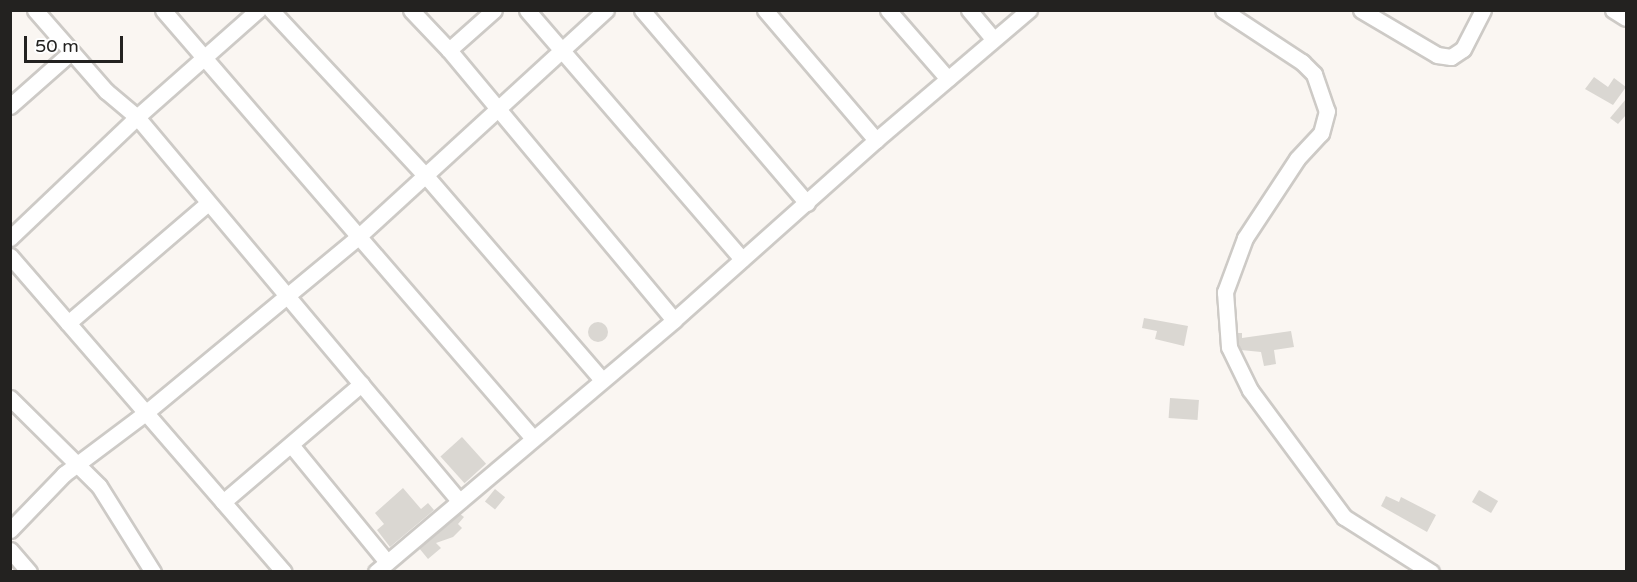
<!DOCTYPE html>
<html>
<head>
<meta charset="utf-8">
<style>
  body { margin:0 }
  #map { position:relative; width:1637px; height:582px; overflow:hidden; background:#faf6f2; font-family:"Varela Round",sans-serif }
  div>[style] { position:absolute }
  .building>* { inset:0; background:#dad7d2; transform-origin:0 0 }
  .round { border-radius:50% }
  .roads { filter:drop-shadow(2px 0 #cdcac6) drop-shadow(-2px 0 #cdcac6) drop-shadow(0 2px #cdcac6) drop-shadow(0 -2px #cdcac6) }
  .street>* { height:15px; margin:-7.5px; padding:0 7.5px; transform-origin:7.5px; border-radius:7.5px; background:#fff }
  span { translate:-50% -50%; white-space:nowrap; text-align:center; line-height:1.15; -webkit-text-stroke:4.5px #fff; paint-order:stroke }
  .frame { position:absolute; inset:0; border:12px solid #232220; pointer-events:none }
  .scale { position:absolute; left:24px; top:36px; width:99px; height:27px; box-sizing:border-box; border:3px solid #232220; border-top:0; padding-left:8px; font-size:18px; line-height:21px; white-space:nowrap; color:#232220; -webkit-text-stroke:4px #fff; paint-order:stroke }
</style>
</head>
<body>
<div id="map">
  <div class="building">
    <div style="clip-path:polygon(1594px 77px,1608px 87px,1614px 78px,1626px 87px,1613px 105px,1585px 89px)"></div>
    <div style="clip-path:polygon(1626px 99px,1626px 115px,1618px 124px,1610px 118px)"></div>
    <div style="clip-path:polygon(1144px 318px,1188px 326px,1184px 346px,1155px 339px,1157px 331px,1142px 328px)"></div>
    <div class="round" style="left:588px;top:322px;width:20px;height:20px"></div>
    <div style="clip-path:polygon(1291px 331px,1294px 347px,1274px 350px,1276px 364px,1264px 366px,1261px 352px,1241px 350px,1239px 344px,1238px 333px,1242px 333px,1242px 338px)"></div>
    <div style="left:1170px;top:398px;width:29px;height:20px;rotate:4deg"></div>
    <div style="left:462px;top:437px;width:36px;height:29px;rotate:48deg"></div>
    <div style="clip-path:polygon(403px 488px,421px 509px,428px 503px,434px 510px,390px 547px,377px 530px,384px 524px,375px 513px)"></div>
    <div style="left:495px;top:489px;width:13px;height:16px;rotate:39deg"></div>
    <div style="left:1479px;top:490px;width:22px;height:14px;rotate:30deg"></div>
    <div style="clip-path:polygon(1386px 496px,1399px 502px,1401px 497px,1436px 515px,1427px 532px,1381px 506px)"></div>
    <div style="clip-path:polygon(460px 514px,464px 517px,458px 524px,462px 528px,453px 537px,436px 543px,441px 548px,428px 559px,419px 548px)"></div>
  </div>
  <div class="roads">
    <div class="street">
      <div style="left:35px;top:10px;width:108px;rotate:48.8deg"></div>
      <div style="left:106px;top:91px;width:40px;rotate:40deg"></div>
      <div style="left:137px;top:117px;width:500px;rotate:50deg"></div>
      <div style="left:163px;top:10px;width:564px;rotate:49.17deg"></div>
      <div style="left:271px;top:10px;width:227px;rotate:47deg"></div>
      <div style="left:426px;top:176px;width:269px;rotate:49.2deg"></div>
      <div style="left:411px;top:10px;width:55px;rotate:46.5deg"></div>
      <div style="left:449px;top:50px;width:351px;rotate:50.2deg"></div>
      <div style="left:527px;top:10px;width:329px;rotate:49.2deg"></div>
      <div style="left:642px;top:10px;width:254px;rotate:49.5deg"></div>
      <div style="left:765px;top:10px;width:171px;rotate:49.5deg"></div>
      <div style="left:888px;top:10px;width:91px;rotate:49deg"></div>
      <div style="left:969px;top:10px;width:38px;rotate:50deg"></div>
      <div style="left:1223px;top:10px;width:95px;rotate:33.4deg"></div>
      <div style="left:1302px;top:62px;width:17px;rotate:45deg"></div>
      <div style="left:1314px;top:74px;width:39px;rotate:71deg"></div>
      <div style="left:1327px;top:111px;width:23px;rotate:105deg"></div>
      <div style="left:1321px;top:133px;width:35px;rotate:133deg"></div>
      <div style="left:1297px;top:159px;width:95px;rotate:123.4deg"></div>
      <div style="left:1245px;top:238px;width:58px;rotate:110.3deg"></div>
      <div style="left:1225px;top:292px;width:55px;rotate:85.8deg"></div>
      <div style="left:1229px;top:347px;width:48px;rotate:64deg"></div>
      <div style="left:1250px;top:390px;width:158px;rotate:53.5deg"></div>
      <div style="left:1344px;top:517px;width:103px;rotate:32.3deg"></div>
      <div style="left:1361px;top:10px;width:88px;rotate:30.6deg"></div>
      <div style="left:1437px;top:55px;width:14px;rotate:8deg"></div>
      <div style="left:1451px;top:57px;width:14px;rotate:-34deg"></div>
      <div style="left:1463px;top:49px;width:44px;rotate:-62.9deg"></div>
      <div style="left:1613px;top:10px;width:15px;rotate:32deg"></div>
      <div style="left:449px;top:50px;width:60px;rotate:-41.6deg"></div>
      <div style="left:10px;top:106px;width:81px;rotate:-41.5deg"></div>
      <div style="left:10px;top:238px;width:175px;rotate:-43.6deg"></div>
      <div style="left:137px;top:117px;width:162px;rotate:-41.5deg"></div>
      <div style="left:10px;top:256px;width:418px;rotate:49.1deg"></div>
      <div style="left:68px;top:323px;width:183px;rotate:-40.6deg"></div>
      <div style="left:10px;top:398px;width:125px;rotate:44.7deg"></div>
      <div style="left:99px;top:486px;width:102px;rotate:57.9deg"></div>
      <div style="left:292px;top:446px;width:150px;rotate:50.7deg"></div>
      <div style="left:223px;top:502px;width:182px;rotate:-40.5deg"></div>
      <div style="left:10px;top:530px;width:78px;rotate:-46deg"></div>
      <div style="left:64px;top:474px;width:100px;rotate:-36.9deg"></div>
      <div style="left:144px;top:414px;width:279px;rotate:-39.6deg"></div>
      <div style="left:359px;top:236px;width:335px;rotate:-42.5deg"></div>
      <div style="left:10px;top:550px;width:29px;rotate:49deg"></div>
      <div style="left:376px;top:572px;width:390px;rotate:-40.2deg"></div>
      <div style="left:674px;top:320px;width:271px;rotate:-41.7deg"></div>
      <div style="left:876px;top:140px;width:201px;rotate:-40.4deg"></div>
    </div>
  </div>
  <div class="frame"></div>
  <div class="scale">50 m</div>
</div>
</body>
</html>
